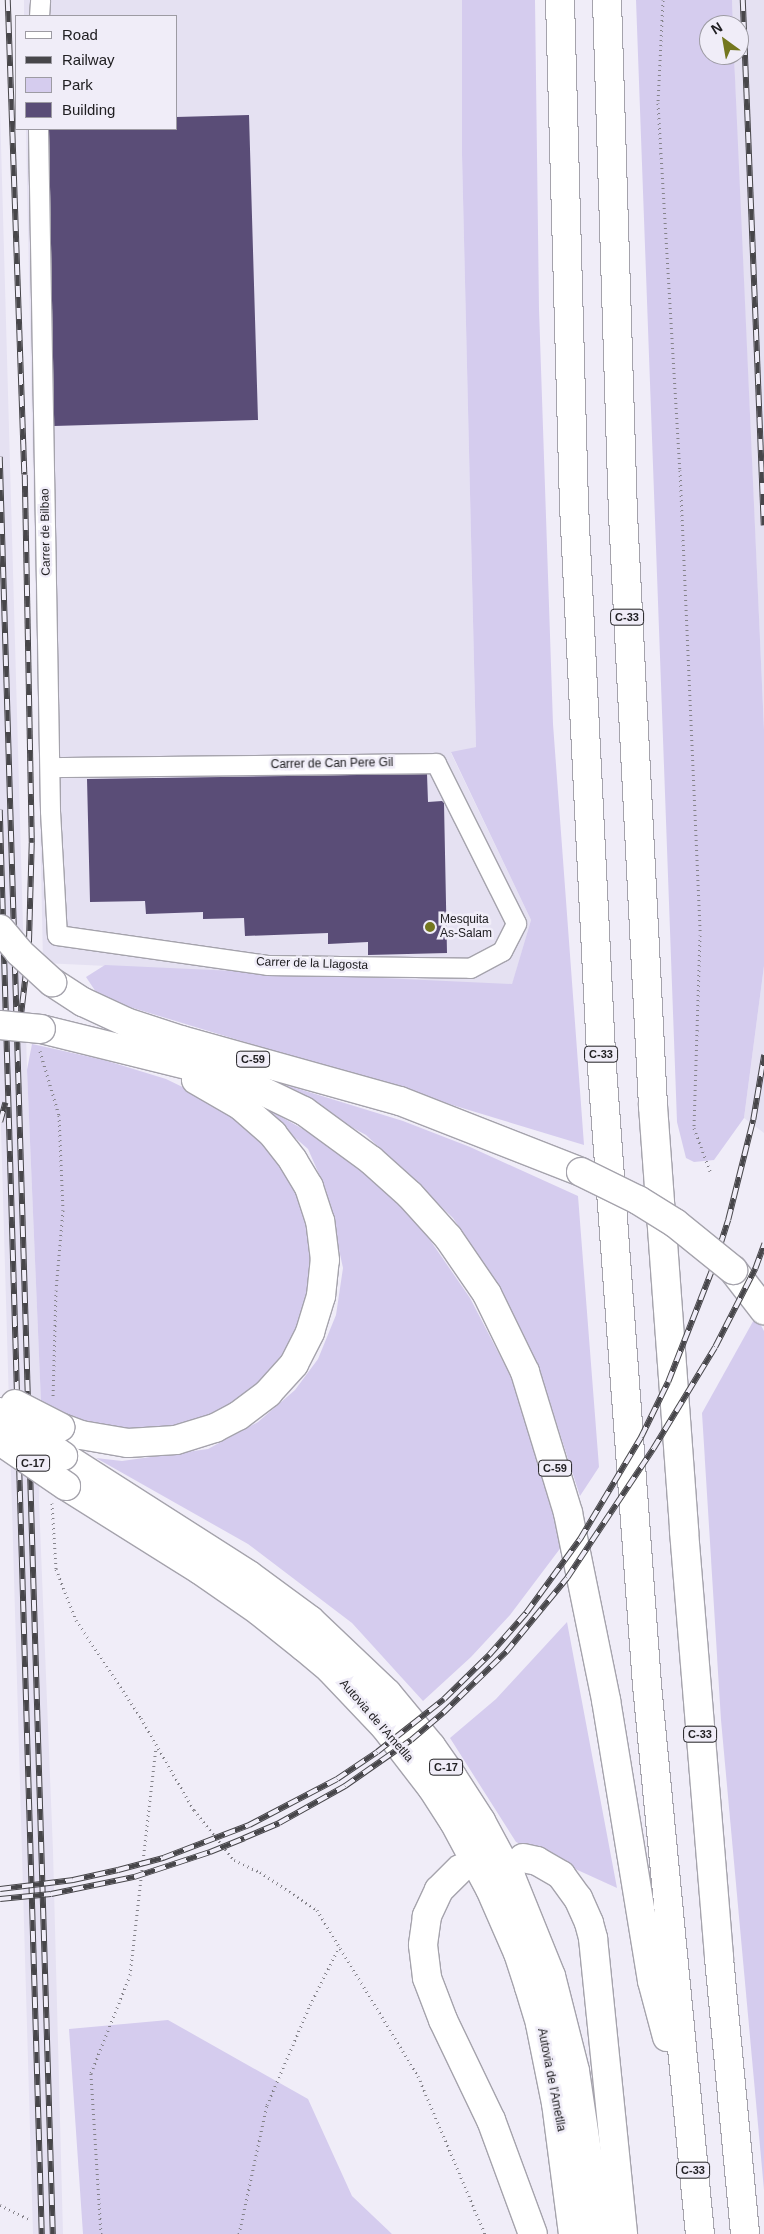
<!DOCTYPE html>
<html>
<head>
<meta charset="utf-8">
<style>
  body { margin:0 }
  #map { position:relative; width:764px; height:2234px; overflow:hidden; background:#f0edf8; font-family:Arial,sans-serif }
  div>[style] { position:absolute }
  .built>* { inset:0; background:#e5e1f2 }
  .green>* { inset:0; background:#d5ccee }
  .building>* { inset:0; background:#5a4d77 }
  .path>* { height:3px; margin-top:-1.5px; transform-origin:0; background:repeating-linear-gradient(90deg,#85838a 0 1px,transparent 0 5px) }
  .roads { filter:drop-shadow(1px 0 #a5a3ac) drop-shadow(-1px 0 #a5a3ac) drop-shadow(0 1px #a5a3ac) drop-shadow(0 -1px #a5a3ac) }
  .minor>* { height:19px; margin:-9.5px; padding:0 9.5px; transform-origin:9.5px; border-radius:9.5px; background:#fff }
  .highway>* { height:28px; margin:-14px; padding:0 14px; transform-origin:14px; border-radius:14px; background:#fff }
  .rail>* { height:5.5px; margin-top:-2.75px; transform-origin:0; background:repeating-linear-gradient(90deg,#f0edf8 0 11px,#47464a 0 22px); box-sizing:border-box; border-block:1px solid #47464a }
  .bridges { filter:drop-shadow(1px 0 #a5a3ac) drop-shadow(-1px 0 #a5a3ac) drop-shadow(0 1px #a5a3ac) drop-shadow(0 -1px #a5a3ac) }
  .highway-bridge>* { height:28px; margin:-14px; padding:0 14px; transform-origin:14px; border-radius:14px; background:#fff }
  .dots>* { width:14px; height:14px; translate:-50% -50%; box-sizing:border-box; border:2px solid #f0edf8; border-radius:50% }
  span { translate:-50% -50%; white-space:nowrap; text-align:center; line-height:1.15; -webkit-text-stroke:5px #f0edf8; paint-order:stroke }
  .shield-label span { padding:1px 4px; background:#f0edf8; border:1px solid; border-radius:4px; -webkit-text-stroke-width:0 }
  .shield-label { font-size:11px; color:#212023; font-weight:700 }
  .street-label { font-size:12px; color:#212023 }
  .poi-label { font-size:12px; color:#212023 }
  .left { translate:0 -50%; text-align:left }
  .legend { position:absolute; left:15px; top:15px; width:162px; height:115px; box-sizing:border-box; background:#f0edf8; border:1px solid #9d9ba3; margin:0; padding:6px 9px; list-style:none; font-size:15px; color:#212023 }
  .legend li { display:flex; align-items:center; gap:10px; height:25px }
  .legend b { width:25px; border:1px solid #9d9ba3 }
  .north { position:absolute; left:699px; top:15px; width:50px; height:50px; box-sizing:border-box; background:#f0edf8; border:1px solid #9d9ba3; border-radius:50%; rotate:328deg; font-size:14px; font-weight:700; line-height:20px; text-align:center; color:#212023 }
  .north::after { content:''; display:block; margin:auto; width:18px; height:22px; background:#74771f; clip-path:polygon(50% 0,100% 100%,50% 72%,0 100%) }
</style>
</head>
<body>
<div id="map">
  <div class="built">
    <div style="clip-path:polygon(24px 0,462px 0,462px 155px,476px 747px,451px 753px,531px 920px,512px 985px,43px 963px,26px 129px,176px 129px,176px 16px,24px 16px)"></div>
    <div style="clip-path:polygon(732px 0,764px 0,764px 729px,737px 137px,734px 55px,739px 55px,739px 25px,733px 25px)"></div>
    <div style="clip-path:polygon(0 108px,27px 1070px,41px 1403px,39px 1501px,53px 1851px,63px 2234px,33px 2234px,0 1094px)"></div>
    <div style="clip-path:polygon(764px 966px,764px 1133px,744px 1118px)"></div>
  </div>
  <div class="green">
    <div style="clip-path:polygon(462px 0,535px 0,539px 309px,553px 724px,584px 1145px,100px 998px,86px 977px,105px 965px,512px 984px,531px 920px,451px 752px,476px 747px,462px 155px)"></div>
    <div style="clip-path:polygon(636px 0,732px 0,733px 25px,709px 25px,709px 55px,734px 55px,764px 729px,764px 966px,744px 1118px,714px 1160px,694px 1162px,686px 1158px,677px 1122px)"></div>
    <div style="clip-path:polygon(32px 1044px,104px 1060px,166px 1079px,201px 1096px,232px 1115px,260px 1138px,281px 1163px,298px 1192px,308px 1226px,312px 1265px,306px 1305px,293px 1340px,276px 1366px,256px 1388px,229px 1407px,199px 1421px,168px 1430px,133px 1432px,98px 1427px,66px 1416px,41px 1403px,27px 1070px)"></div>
    <div style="clip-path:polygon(260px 1077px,403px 1121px,470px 1147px,578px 1196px,599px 1467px,580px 1496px,539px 1369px,494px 1280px,453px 1218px,366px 1135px)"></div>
    <div style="clip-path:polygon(253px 1101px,331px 1145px,396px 1199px,430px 1240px,470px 1298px,510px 1375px,527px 1425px,562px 1546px,510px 1615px,471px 1657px,423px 1701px,352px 1623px,248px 1544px,96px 1458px,122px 1461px,208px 1449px,258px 1422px,295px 1390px,318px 1359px,336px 1315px,343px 1268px,326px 1190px,308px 1149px)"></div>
    <div style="clip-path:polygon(756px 1316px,764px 1331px,764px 2190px,721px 1720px,702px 1413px)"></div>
    <div style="clip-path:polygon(567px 1622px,617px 1888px,516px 1842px,450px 1738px,496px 1699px)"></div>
    <div style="clip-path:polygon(168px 2020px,308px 2099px,352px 2196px,392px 2234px,83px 2234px,69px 2029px)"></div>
  </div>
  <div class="building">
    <div style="clip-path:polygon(249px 115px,258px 420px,54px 426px,49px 129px,176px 129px,176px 117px)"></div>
    <div style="clip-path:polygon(427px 774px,428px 802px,442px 801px,444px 803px,447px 953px,368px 955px,368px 942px,328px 944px,328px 933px,245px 936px,244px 918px,203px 919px,203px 912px,146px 914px,145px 901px,90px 902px,87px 779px)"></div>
  </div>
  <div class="path">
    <div style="left:663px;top:0;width:103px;rotate:92.8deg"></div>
    <div style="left:658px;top:103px;width:368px;rotate:86.6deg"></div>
    <div style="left:680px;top:470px;width:465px;rotate:87.5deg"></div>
    <div style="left:700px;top:935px;width:193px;rotate:91.8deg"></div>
    <div style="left:694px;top:1128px;width:46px;rotate:69.6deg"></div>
    <div style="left:40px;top:1051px;width:67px;rotate:73.5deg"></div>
    <div style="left:59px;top:1115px;width:95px;rotate:87.6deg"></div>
    <div style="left:63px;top:1210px;width:80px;rotate:95deg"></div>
    <div style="left:56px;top:1290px;width:109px;rotate:91.6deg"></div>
    <div style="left:52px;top:1503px;width:66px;rotate:86.5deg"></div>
    <div style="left:56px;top:1569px;width:55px;rotate:68.6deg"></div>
    <div style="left:76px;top:1620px;width:118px;rotate:56.4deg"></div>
    <div style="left:141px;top:1718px;width:106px;rotate:60.1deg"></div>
    <div style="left:194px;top:1810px;width:64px;rotate:51.3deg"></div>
    <div style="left:234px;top:1860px;width:29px;rotate:25deg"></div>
    <div style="left:260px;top:1872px;width:69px;rotate:33.7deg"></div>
    <div style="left:317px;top:1910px;width:194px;rotate:58.7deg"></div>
    <div style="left:418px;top:2076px;width:172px;rotate:67deg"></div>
    <div style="left:0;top:2205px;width:34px;rotate:26deg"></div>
    <div style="left:101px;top:2234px;width:161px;rotate:-93.6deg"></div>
    <div style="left:91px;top:2073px;width:105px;rotate:-68.3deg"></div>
    <div style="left:130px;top:1975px;width:229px;rotate:-83.5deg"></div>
    <div style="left:239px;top:2234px;width:132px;rotate:-77.8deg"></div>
    <div style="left:267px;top:2105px;width:109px;rotate:-66.7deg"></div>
    <div style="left:310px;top:2005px;width:65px;rotate:-63.4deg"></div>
  </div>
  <div class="roads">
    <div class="minor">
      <div style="left:39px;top:16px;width:16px;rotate:-86deg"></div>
      <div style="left:38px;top:129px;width:682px;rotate:88.99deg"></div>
      <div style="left:50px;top:811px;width:124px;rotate:86.8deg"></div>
      <div style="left:57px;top:935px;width:212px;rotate:8.1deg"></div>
      <div style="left:267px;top:965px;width:203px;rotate:0.8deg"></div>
      <div style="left:470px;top:968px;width:36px;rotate:-28deg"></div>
      <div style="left:502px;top:951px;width:31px;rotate:-63deg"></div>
      <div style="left:516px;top:923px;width:179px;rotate:-116.6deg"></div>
      <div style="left:436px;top:763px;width:386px;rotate:179.4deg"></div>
    </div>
    <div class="highway">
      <div style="left:560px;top:0;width:505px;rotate:88.41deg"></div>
      <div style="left:574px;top:505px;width:550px;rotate:87.18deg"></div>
      <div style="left:601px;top:1054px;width:633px;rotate:85.83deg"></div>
      <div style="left:647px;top:1685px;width:552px;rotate:84.49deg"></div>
      <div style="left:607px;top:0;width:514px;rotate:88.22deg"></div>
      <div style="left:623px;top:514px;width:593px;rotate:87.1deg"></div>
      <div style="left:653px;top:1106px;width:426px;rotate:85.8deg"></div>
      <div style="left:684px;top:1531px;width:428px;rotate:85.3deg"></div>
      <div style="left:719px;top:1958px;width:277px;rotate:84.6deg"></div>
      <div style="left:52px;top:982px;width:37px;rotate:33deg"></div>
      <div style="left:83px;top:1002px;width:47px;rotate:24.9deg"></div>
      <div style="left:126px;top:1022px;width:58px;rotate:18.1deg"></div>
      <div style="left:181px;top:1040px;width:227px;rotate:15.6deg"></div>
      <div style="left:400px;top:1101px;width:194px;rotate:21.4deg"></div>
      <div style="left:41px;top:1029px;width:183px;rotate:13.9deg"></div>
      <div style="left:219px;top:1073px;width:33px;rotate:21deg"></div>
      <div style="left:250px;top:1085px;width:60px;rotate:25.7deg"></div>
      <div style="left:304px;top:1111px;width:83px;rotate:36.2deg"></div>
      <div style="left:371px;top:1160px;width:52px;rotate:41.9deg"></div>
      <div style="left:410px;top:1195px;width:57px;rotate:47.9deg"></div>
      <div style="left:448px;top:1237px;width:69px;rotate:55.6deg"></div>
      <div style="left:487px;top:1294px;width:87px;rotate:64deg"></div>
      <div style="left:525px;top:1372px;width:147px;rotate:73deg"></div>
      <div style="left:568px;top:1513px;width:191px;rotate:78.5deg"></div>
      <div style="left:606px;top:1700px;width:285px;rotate:80.7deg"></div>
      <div style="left:652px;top:1981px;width:58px;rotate:75deg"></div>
      <div style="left:733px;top:1270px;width:51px;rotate:52.2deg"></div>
      <div style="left:60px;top:1427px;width:22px;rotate:21deg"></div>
      <div style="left:81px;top:1435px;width:48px;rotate:9.7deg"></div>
      <div style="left:128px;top:1443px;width:48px;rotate:-3.6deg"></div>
      <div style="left:176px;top:1440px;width:41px;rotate:-17.1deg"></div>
      <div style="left:215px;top:1428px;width:26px;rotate:-28deg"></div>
      <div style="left:238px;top:1416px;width:38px;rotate:-37deg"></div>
      <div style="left:268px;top:1393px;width:39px;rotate:-48deg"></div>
      <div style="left:294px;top:1364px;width:36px;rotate:-63deg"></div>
      <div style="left:310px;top:1332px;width:38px;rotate:-73deg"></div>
      <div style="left:321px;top:1296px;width:36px;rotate:-84deg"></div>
      <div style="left:325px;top:1260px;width:39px;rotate:-97deg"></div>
      <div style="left:320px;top:1221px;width:36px;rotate:-108deg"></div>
      <div style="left:309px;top:1187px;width:31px;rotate:-121deg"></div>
      <div style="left:293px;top:1160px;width:33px;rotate:-128deg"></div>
      <div style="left:273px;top:1134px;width:43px;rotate:-138.8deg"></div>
      <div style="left:241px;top:1106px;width:52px;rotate:-150deg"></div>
      <div style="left:63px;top:1456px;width:221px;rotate:32.6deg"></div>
      <div style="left:249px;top:1575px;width:76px;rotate:36.4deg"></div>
      <div style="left:310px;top:1620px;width:106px;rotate:43.5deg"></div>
      <div style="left:387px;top:1693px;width:69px;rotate:50.3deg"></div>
      <div style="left:431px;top:1746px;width:37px;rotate:55deg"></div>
      <div style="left:452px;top:1776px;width:54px;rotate:57.2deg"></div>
      <div style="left:481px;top:1821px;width:64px;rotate:61.8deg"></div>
      <div style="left:511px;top:1877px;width:107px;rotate:68deg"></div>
      <div style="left:551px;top:1976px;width:98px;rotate:75.8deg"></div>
      <div style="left:575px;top:2071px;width:95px;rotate:81.5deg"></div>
      <div style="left:589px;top:2165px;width:69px;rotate:84.2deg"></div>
      <div style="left:66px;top:1486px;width:158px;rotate:32.1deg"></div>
      <div style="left:200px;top:1570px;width:72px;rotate:34.8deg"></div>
      <div style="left:259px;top:1611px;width:58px;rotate:38.7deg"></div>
      <div style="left:304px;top:1647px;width:35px;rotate:40deg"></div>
      <div style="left:331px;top:1670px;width:79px;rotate:46.5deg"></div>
      <div style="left:385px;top:1727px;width:77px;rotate:52.4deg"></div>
      <div style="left:432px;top:1788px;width:40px;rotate:57.1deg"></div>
      <div style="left:454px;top:1822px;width:76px;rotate:61.8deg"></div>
      <div style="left:490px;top:1889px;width:70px;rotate:66.4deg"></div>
      <div style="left:518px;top:1953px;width:36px;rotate:72deg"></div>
      <div style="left:529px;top:1987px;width:39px;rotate:73deg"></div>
      <div style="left:540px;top:2024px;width:81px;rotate:78.6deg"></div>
      <div style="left:556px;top:2103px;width:132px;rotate:82.6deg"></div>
      <div style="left:523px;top:1858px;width:14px;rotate:12deg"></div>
      <div style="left:537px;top:1861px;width:28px;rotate:30deg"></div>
      <div style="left:561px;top:1875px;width:29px;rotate:54deg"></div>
      <div style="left:578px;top:1898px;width:27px;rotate:66deg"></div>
      <div style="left:589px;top:1923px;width:16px;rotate:75deg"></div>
      <div style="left:593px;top:1938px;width:298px;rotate:84.2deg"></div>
      <div style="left:460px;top:1869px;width:30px;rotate:135deg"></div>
      <div style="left:439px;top:1890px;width:29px;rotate:115deg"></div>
      <div style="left:427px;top:1916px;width:29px;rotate:98deg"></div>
      <div style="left:423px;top:1945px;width:33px;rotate:83deg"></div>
      <div style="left:427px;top:1978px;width:45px;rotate:69.1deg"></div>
      <div style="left:443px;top:2020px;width:111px;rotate:64.4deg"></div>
      <div style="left:491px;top:2120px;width:121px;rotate:69.8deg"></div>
    </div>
  </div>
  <div class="rail">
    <div style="left:8px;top:0;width:475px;rotate:88deg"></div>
    <div style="left:25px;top:475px;width:368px;rotate:88.9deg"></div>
    <div style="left:32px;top:843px;width:106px;rotate:91.6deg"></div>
    <div style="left:29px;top:949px;width:68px;rotate:96.7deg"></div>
    <div style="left:743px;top:0;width:526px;rotate:87.71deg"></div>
    <div style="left:0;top:457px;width:1778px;rotate:88.29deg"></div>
    <div style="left:0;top:810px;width:1425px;rotate:88.31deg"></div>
    <div style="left:0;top:1122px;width:20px;rotate:-75deg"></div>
    <div style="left:0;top:1889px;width:74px;rotate:-7deg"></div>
    <div style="left:73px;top:1880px;width:46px;rotate:-12.5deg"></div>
    <div style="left:118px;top:1870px;width:47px;rotate:-14.9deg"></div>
    <div style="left:163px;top:1858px;width:92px;rotate:-21deg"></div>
    <div style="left:249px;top:1825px;width:99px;rotate:-27.6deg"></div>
    <div style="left:337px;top:1779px;width:48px;rotate:-34deg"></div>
    <div style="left:377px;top:1752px;width:85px;rotate:-38.3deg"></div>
    <div style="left:444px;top:1699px;width:63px;rotate:-44.4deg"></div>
    <div style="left:489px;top:1655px;width:56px;rotate:-48.6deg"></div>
    <div style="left:526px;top:1613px;width:92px;rotate:-53.9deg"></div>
    <div style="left:580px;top:1539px;width:119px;rotate:-59.1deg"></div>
    <div style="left:641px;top:1437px;width:61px;rotate:-63.9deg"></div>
    <div style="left:668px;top:1382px;width:123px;rotate:-68.6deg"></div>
    <div style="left:713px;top:1267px;width:49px;rotate:-72.3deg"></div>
    <div style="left:728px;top:1220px;width:103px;rotate:-76deg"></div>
    <div style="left:753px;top:1120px;width:66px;rotate:-80.4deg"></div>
    <div style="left:0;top:1899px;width:51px;rotate:-5.6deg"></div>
    <div style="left:51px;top:1894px;width:85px;rotate:-11.6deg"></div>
    <div style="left:134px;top:1877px;width:80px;rotate:-18.2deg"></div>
    <div style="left:210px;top:1852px;width:37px;rotate:-22deg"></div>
    <div style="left:244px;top:1838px;width:38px;rotate:-23deg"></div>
    <div style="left:279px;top:1823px;width:76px;rotate:-29.3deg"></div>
    <div style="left:345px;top:1786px;width:80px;rotate:-34.9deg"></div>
    <div style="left:411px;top:1740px;width:42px;rotate:-40.2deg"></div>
    <div style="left:443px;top:1713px;width:88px;rotate:-44.1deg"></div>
    <div style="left:506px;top:1652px;width:96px;rotate:-50.5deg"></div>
    <div style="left:567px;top:1578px;width:155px;rotate:-56.3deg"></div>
    <div style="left:653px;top:1449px;width:119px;rotate:-58.7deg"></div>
    <div style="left:715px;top:1347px;width:88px;rotate:-62.9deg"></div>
    <div style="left:755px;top:1269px;width:27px;rotate:-70deg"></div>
  </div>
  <div class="bridges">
    <div class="highway-bridge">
      <div style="left:0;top:929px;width:30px;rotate:50deg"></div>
      <div style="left:19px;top:952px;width:45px;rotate:42.3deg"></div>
      <div style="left:0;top:1025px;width:41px;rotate:5.6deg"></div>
      <div style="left:581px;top:1172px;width:64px;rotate:26.2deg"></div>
      <div style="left:638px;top:1200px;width:44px;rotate:31.9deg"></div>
      <div style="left:675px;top:1223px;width:75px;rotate:39deg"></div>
      <div style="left:15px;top:1404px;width:51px;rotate:27.1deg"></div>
      <div style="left:0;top:1412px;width:77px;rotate:34.9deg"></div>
      <div style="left:0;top:1441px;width:80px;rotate:34.3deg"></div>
    </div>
  </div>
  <div class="dots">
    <div style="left:430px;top:927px;background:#74771f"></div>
  </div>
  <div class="shield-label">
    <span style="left:627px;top:617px">C-33</span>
    <span style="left:601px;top:1054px">C-33</span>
    <span style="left:253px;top:1059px">C-59</span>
    <span style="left:33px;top:1463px">C-17</span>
    <span style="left:555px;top:1468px">C-59</span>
    <span style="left:700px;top:1734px">C-33</span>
    <span style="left:446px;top:1767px">C-17</span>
    <span style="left:693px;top:2170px">C-33</span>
  </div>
  <div class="street-label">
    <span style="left:46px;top:532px;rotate:-91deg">Carrer de Bilbao</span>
    <span style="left:332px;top:764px;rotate:-1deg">Carrer de Can Pere Gil</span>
    <span style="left:312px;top:964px;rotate:2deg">Carrer de la Llagosta</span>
    <span style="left:376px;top:1721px;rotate:49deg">Autovia de l'Ametlla</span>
    <span style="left:551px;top:2080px;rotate:79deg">Autovia de l'Ametlla</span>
  </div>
  <div class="poi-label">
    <span class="left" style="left:440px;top:927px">Mesquita<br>As-Salam</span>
  </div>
  <ul class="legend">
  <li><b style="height:6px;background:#fff"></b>Road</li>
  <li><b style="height:6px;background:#47464a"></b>Railway</li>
  <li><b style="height:14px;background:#d5ccee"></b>Park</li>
  <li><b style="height:14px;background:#5a4d77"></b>Building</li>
  </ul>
  <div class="north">N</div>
</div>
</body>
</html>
